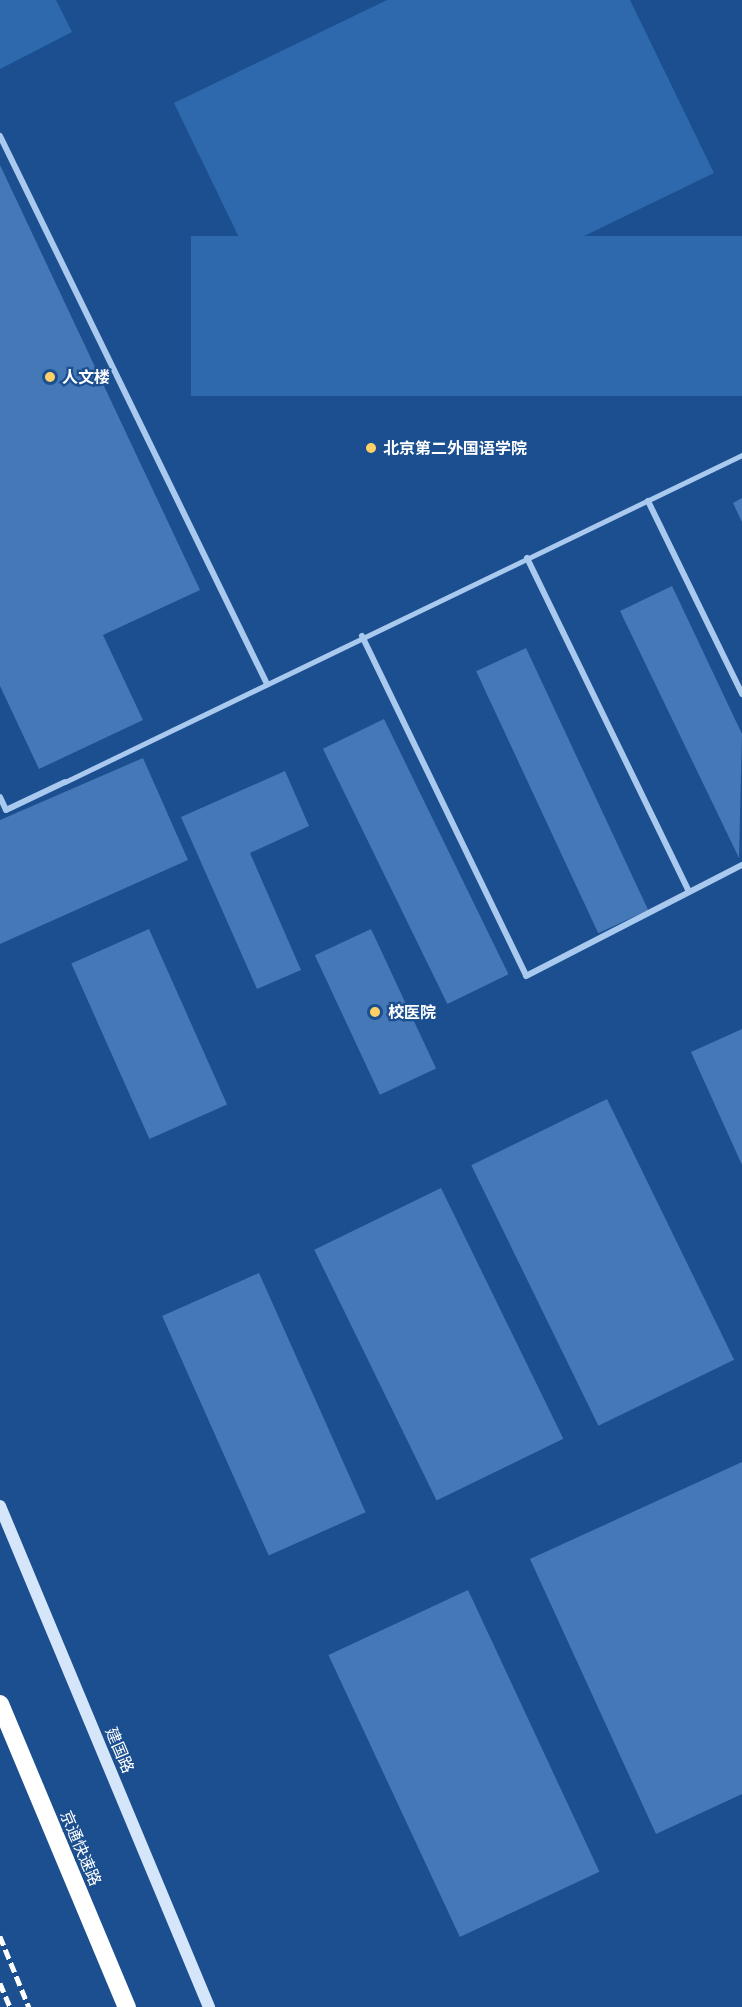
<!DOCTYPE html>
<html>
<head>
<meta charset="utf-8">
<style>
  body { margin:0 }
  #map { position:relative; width:742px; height:2007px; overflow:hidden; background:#1b4f8f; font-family:"PT Sans","Noto Sans SC",sans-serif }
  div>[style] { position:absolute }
  .green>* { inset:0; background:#2e69ad; transform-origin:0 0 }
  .building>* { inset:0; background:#4478b7; transform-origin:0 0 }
  .lane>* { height:4.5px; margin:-2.25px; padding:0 2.25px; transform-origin:2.25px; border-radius:2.25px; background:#a9c9ee }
  .street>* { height:6px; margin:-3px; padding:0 3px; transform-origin:3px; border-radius:3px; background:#a9c9ee }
  .secondary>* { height:12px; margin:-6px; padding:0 6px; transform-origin:6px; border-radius:6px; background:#d6e6fa }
  .highway>* { height:18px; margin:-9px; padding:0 9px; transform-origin:9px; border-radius:9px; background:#fff }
  .rail>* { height:4.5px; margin-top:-2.25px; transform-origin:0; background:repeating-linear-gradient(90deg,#fff 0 10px,transparent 0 14.5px) }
  .dots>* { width:16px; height:16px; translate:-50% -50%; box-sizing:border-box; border:3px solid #1b4f8f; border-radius:50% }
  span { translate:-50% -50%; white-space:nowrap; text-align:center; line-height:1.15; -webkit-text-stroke:4.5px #1b4f8f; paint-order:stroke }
  .poi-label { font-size:16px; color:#fff; font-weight:700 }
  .left { translate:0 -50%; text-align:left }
  .street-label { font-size:16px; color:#fff }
</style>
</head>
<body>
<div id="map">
  <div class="green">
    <div style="clip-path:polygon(0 0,56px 0,72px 32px,0 69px)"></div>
    <div style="clip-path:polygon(387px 0,630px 0,714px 173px,304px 372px,174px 103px)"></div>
    <div style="left:742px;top:236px;width:160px;height:551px;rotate:90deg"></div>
  </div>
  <div class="building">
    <div style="clip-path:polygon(0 165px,200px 590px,103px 635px,143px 720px,39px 769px,0 686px)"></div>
    <div style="clip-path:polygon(742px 498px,742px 522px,733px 503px)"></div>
    <div style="clip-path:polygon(672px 586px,742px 734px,739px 858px,620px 611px)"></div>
    <div style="left:526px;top:648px;width:289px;height:55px;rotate:65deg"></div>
    <div style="left:384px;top:719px;width:284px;height:68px;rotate:64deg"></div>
    <div style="clip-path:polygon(143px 758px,188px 860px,0 944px,0 820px)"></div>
    <div style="clip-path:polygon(285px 771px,309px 826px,250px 853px,301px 970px,257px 989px,181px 817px)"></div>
    <div style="left:149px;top:929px;width:192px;height:85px;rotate:66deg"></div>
    <div style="left:371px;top:929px;width:154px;height:62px;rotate:65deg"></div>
    <div style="clip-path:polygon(742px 1029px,742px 1165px,691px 1052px)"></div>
    <div style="left:607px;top:1099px;width:290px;height:151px;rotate:64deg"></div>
    <div style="left:441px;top:1188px;width:279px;height:141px;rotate:64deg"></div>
    <div style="left:259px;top:1273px;width:262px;height:106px;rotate:66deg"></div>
    <div style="clip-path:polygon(742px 1462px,742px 1794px,656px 1834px,530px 1559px)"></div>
    <div style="left:468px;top:1590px;width:311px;height:154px;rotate:65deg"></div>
  </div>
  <div class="lane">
    <div style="left:65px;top:782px;width:752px;rotate:-25.78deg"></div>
  </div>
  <div class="street">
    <div style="left:0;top:136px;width:610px;rotate:64.02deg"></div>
    <div style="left:648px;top:501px;width:215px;rotate:64deg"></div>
    <div style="left:527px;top:558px;width:370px;rotate:64.1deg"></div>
    <div style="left:362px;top:636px;width:377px;rotate:64.2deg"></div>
    <div style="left:526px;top:976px;width:243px;rotate:-27.2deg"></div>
    <div style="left:0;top:797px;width:14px;rotate:65deg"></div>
    <div style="left:6px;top:810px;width:65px;rotate:-25.4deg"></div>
  </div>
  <div class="secondary">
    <div style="left:0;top:1506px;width:543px;rotate:67.36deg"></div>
  </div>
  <div class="highway">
    <div style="left:0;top:1704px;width:329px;rotate:67.3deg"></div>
  </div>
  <div class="rail">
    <div style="left:0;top:1936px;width:77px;rotate:67.8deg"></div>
    <div style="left:0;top:1983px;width:26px;rotate:67deg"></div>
  </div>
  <div class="dots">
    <div style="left:50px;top:377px;background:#ffd166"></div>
    <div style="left:371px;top:448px;background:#ffd166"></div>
    <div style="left:375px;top:1012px;background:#ffd166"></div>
  </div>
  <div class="poi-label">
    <span class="left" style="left:62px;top:377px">人文楼</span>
    <span class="left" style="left:383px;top:448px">北京第二外国语学院</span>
    <span class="left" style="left:388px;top:1012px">校医院</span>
  </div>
  <div class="street-label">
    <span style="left:120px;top:1750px;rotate:67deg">建国路</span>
    <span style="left:81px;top:1848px;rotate:67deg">京通快速路</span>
  </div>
</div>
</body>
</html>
